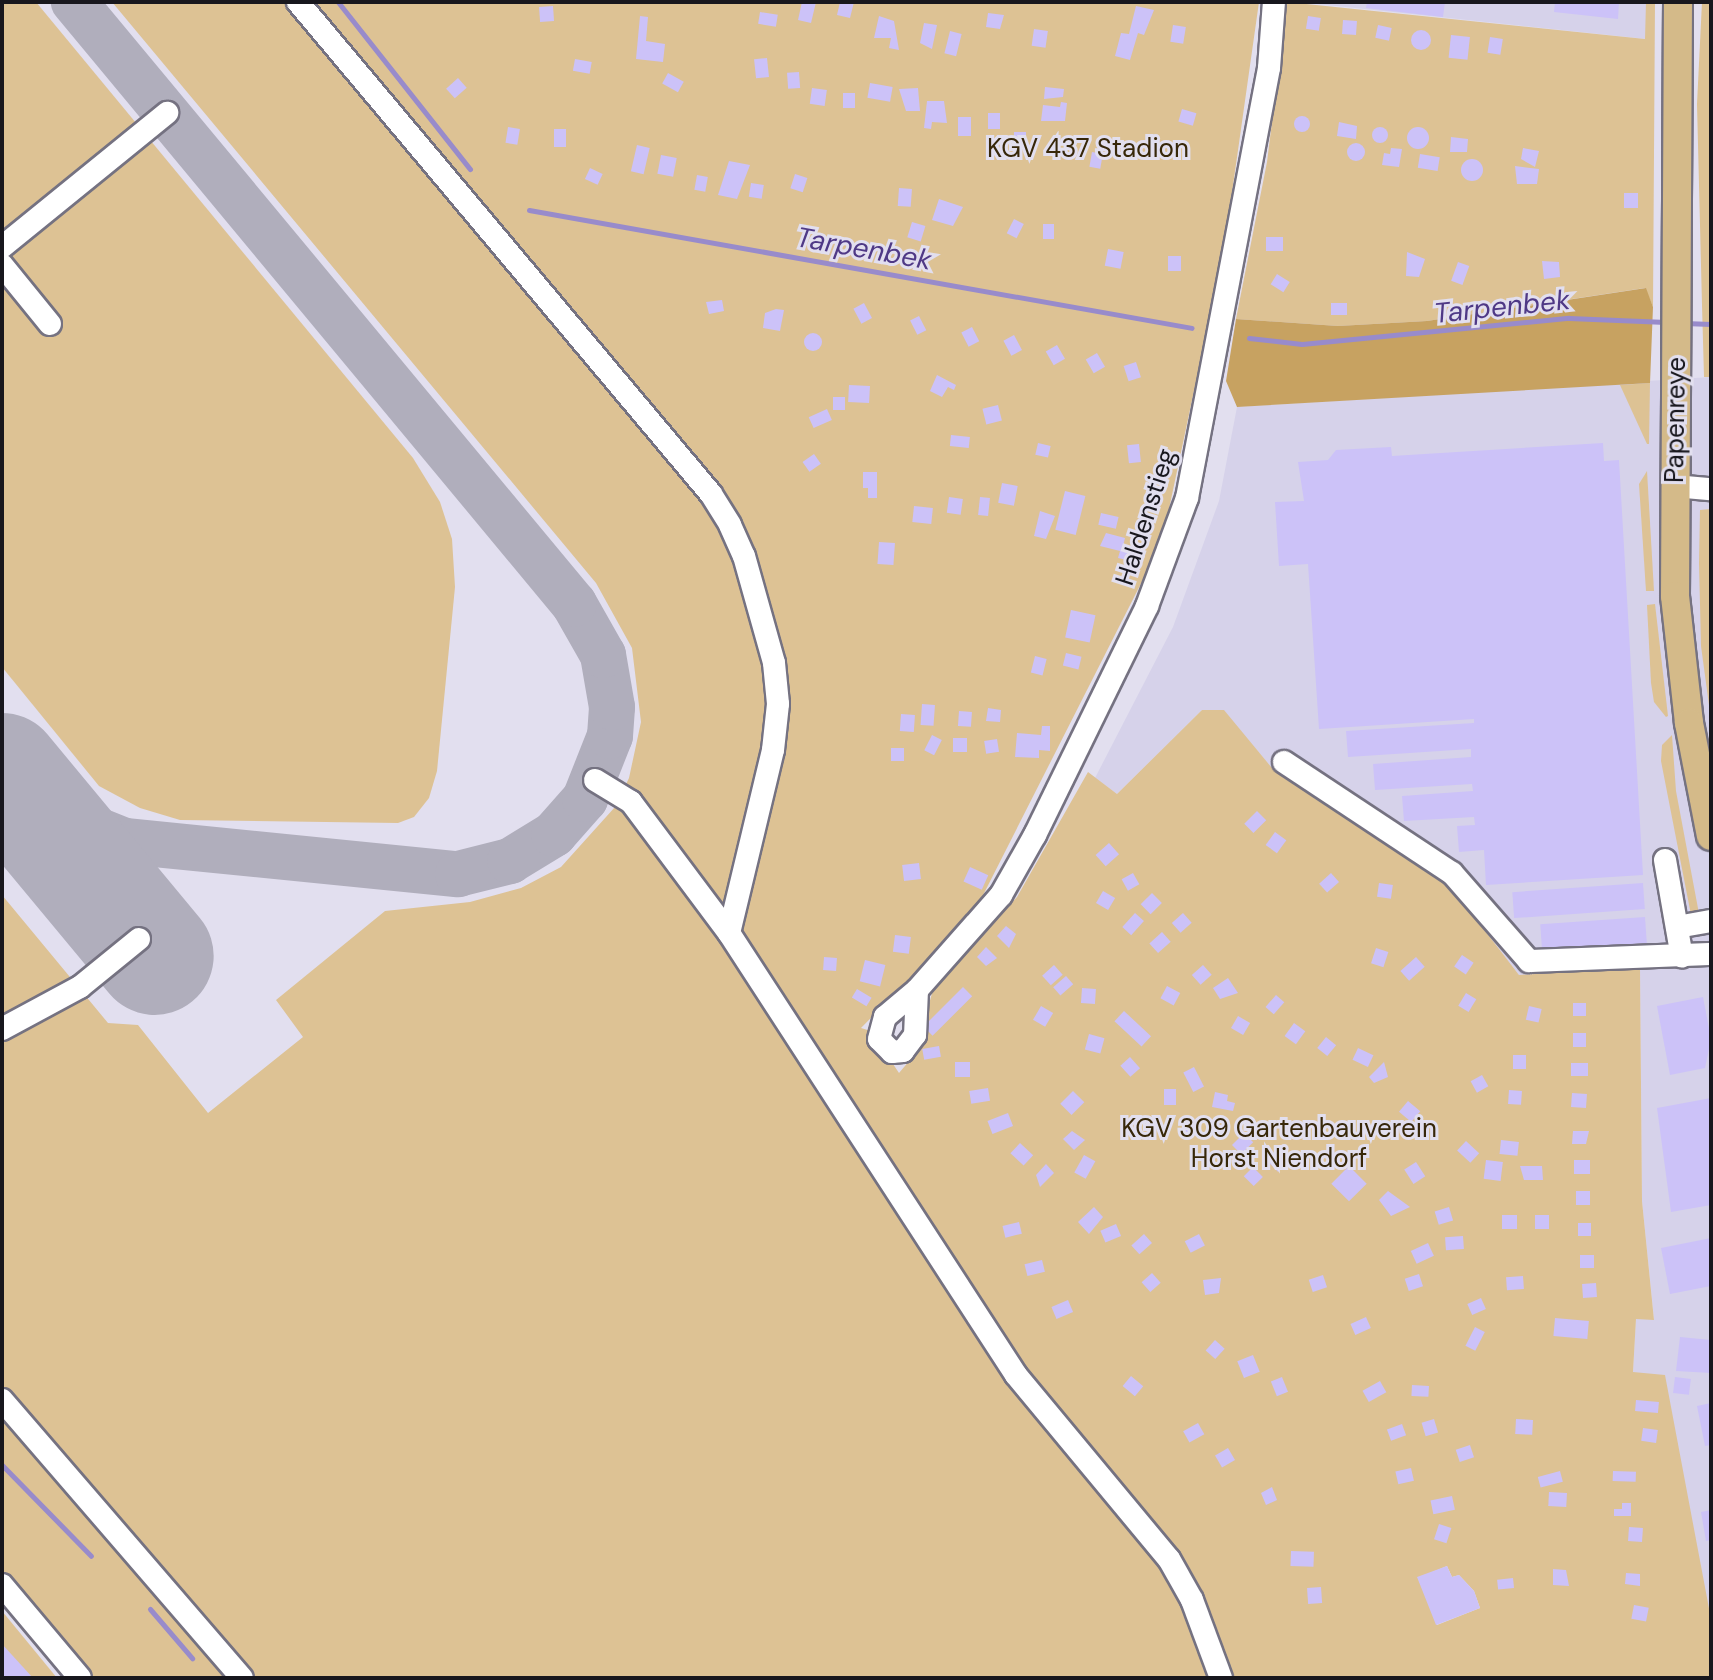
<!DOCTYPE html>
<html>
<head>
<meta charset="utf-8">
<style>
  body { margin:0 }
  #map { position:relative; width:1713px; height:1680px; overflow:hidden; background:#e2dfef; font-family:"DM Sans",sans-serif }
  div>[style] { position:absolute }
  .built>* { inset:0; background:#d6d2ea }
  .green>* { inset:0; background:#ddc294 }
  .forest>* { inset:0; background:#c7a261 }
  .stream>* { height:5px; margin:-2.5px; padding:0 2.5px; transform-origin:2.5px; border-radius:2.5px; background:#988bcb }
  .taxiway>* { height:46px; margin:-23px; padding:0 23px; transform-origin:23px; border-radius:23px; background:#b0aebc }
  .runway>* { height:118px; margin:-59px; padding:0 59px; transform-origin:59px; border-radius:59px; background:#b0aebc }
  .building>* { inset:0; background:#ccc2f8; transform-origin:0 0 }
  .round { border-radius:50% }
  .roads { filter:drop-shadow(2px 0 #757281) drop-shadow(-2px 0 #757281) drop-shadow(0 2px #757281) drop-shadow(0 -2px #757281) }
  .minor>* { height:22px; margin:-11px; padding:0 11px; transform-origin:11px; border-radius:11px; background:#fff }
  .major>* { height:28px; margin:-14px; padding:0 14px; transform-origin:14px; border-radius:14px; background:#d4ba89 }
  span { translate:-50% -50%; white-space:nowrap; text-align:center; line-height:1.15; -webkit-text-stroke:6px #e2dfef; paint-order:stroke }
  .park-label { font-size:26px; color:#372709 }
  .street-label { font-size:26px; color:#18171d }
  .water-label { font-size:28px; color:#4f3986; font-style:italic }
  .frame { position:absolute; inset:0; border:4px solid #18171d; pointer-events:none }
</style>
</head>
<body>
<div id="map">
  <div class="built">
    <div style="clip-path:polygon(1299px 2px,1646px 2px,1646px 39px)"></div>
    <div style="clip-path:polygon(1711px 377px,1711px 1619px,1633px 1372px,1636px 1319px,1654px 1319px,1642px 1201px,1640px 968px,1519px 975px,1446px 880px,1272px 768px,1223px 710px,1202px 710px,1117px 794px,1095px 778px,1173px 627px,1219px 501px,1237px 407px)"></div>
  </div>
  <div class="green">
    <div style="clip-path:polygon(2px 2px,36px 2px,413px 458px,440px 502px,452px 539px,455px 587px,437px 771px,429px 798px,414px 817px,398px 823px,180px 820px,140px 808px,99px 786px,2px 667px)"></div>
    <div style="clip-path:polygon(evenodd,112px 2px,1259px 2px,1224px 249px,1162px 542px,974px 913px,861px 1028px,871px 1031px,899px 1073px,927px 1040px,923px 1026px,934px 986px,1017px 897px,1088px 772px,1117px 794px,1202px 710px,1224px 710px,1272px 768px,1446px 880px,1519px 975px,1640px 967px,1642px 1201px,1654px 1320px,1636px 1319px,1633px 1372px,1665px 1375px,1711px 1619px,1711px 1678px,92px 1678px,2px 1572px,2px 895px,108px 1023px,138px 1025px,208px 1113px,303px 1037px,276px 1000px,385px 911px,470px 902px,521px 888px,561px 867px,615px 807px,629px 778px,641px 722px,632px 648px,596px 583px,112px 2px,1447px 1566px,1452px 1577px,1459px 1575px,1474px 1591px,1480px 1608px,1437px 1625px,1418px 1578px,1447px 1566px)"></div>
    <div style="clip-path:polygon(1287px 2px,1645px 39px,1646px 2px,1655px 2px,1653px 307px,1645px 288px,1427px 321px,1338px 326px,1236px 319px,1267px 162px)"></div>
    <div style="clip-path:polygon(1702px 2px,1711px 2px,1711px 377px,1704px 377px,1702px 305px,1697px 104px)"></div>
    <div style="clip-path:polygon(1650px 383px,1649px 444px,1647px 444px,1620px 385px)"></div>
    <div style="clip-path:polygon(1647px 471px,1654px 591px,1646px 591px,1639px 484px)"></div>
    <div style="clip-path:polygon(1711px 509px,1711px 720px,1701px 646px,1699px 563px,1700px 510px)"></div>
    <div style="clip-path:polygon(1655px 604px,1668px 716px,1666px 717px,1654px 702px,1651px 683px,1647px 605px)"></div>
    <div style="clip-path:polygon(1672px 735px,1676px 791px,1700px 919px,1692px 920px,1661px 761px,1662px 745px)"></div>
    <div style="clip-path:polygon(2px 1611px,57px 1678px,2px 1678px)"></div>
  </div>
  <div class="forest">
    <div style="clip-path:polygon(1646px 288px,1653px 307px,1650px 383px,1237px 407px,1226px 381px,1236px 319px,1338px 326px,1427px 321px)"></div>
  </div>
  <div class="stream">
    <div style="left:338px;top:2px;width:213px;rotate:51.7deg"></div>
    <div style="left:529px;top:210px;width:673px;rotate:10.09deg"></div>
    <div style="left:1684px;top:323px;width:27px;rotate:2deg"></div>
    <div style="left:1249px;top:338px;width:53px;rotate:6.5deg"></div>
    <div style="left:1302px;top:344px;width:268px;rotate:-5.6deg"></div>
    <div style="left:1569px;top:318px;width:97px;rotate:2.4deg"></div>
    <div style="left:2px;top:1465px;width:127px;rotate:45.6deg"></div>
    <div style="left:150px;top:1609px;width:65px;rotate:49.4deg"></div>
  </div>
  <div class="taxiway">
    <div style="left:2px;top:768px;width:28px;rotate:48deg"></div>
    <div style="left:21px;top:789px;width:47px;rotate:33.7deg"></div>
    <div style="left:60px;top:815px;width:70px;rotate:21.8deg"></div>
    <div style="left:125px;top:841px;width:335px;rotate:5.7deg"></div>
    <div style="left:458px;top:874px;width:54px;rotate:-14deg"></div>
    <div style="left:510px;top:861px;width:52px;rotate:-31.5deg"></div>
    <div style="left:554px;top:834px;width:47px;rotate:-48.5deg"></div>
    <div style="left:585px;top:799px;width:68px;rotate:-68.4deg"></div>
    <div style="left:610px;top:736px;width:29px;rotate:-86deg"></div>
    <div style="left:612px;top:707px;width:53px;rotate:-99.8deg"></div>
    <div style="left:603px;top:655px;width:59px;rotate:-119.6deg"></div>
    <div style="left:574px;top:604px;width:783px;rotate:-129.71deg"></div>
  </div>
  <div class="runway">
    <div style="left:2px;top:772px;width:239px;rotate:50.3deg"></div>
  </div>
  <div class="building">
    <div style="clip-path:polygon(802px 2px,816px 2px,811px 23px,798px 20px)"></div>
    <div style="clip-path:polygon(840px 2px,854px 2px,850px 18px,837px 15px)"></div>
    <div style="clip-path:polygon(1367px 2px,1445px 2px,1443px 17px,1366px 8px)"></div>
    <div style="clip-path:polygon(1555px 2px,1619px 2px,1618px 19px,1554px 12px)"></div>
    <div style="left:553px;top:6px;width:15px;height:14px;rotate:86deg"></div>
    <div style="clip-path:polygon(1136px 6px,1154px 10px,1144px 35px,1138px 33px,1130px 60px,1115px 56px,1121px 33px,1129px 34px)"></div>
    <div style="left:760px;top:12px;width:18px;height:12px;rotate:9deg"></div>
    <div style="clip-path:polygon(988px 13px,1004px 15px,1000px 29px,986px 27px)"></div>
    <div style="clip-path:polygon(640px 16px,648px 17px,646px 41px,665px 44px,663px 62px,636px 59px)"></div>
    <div style="clip-path:polygon(879px 16px,894px 21px,899px 50px,889px 48px,891px 38px,874px 38px)"></div>
    <div style="left:1308px;top:16px;width:13px;height:13px;rotate:9deg"></div>
    <div style="left:1343px;top:20px;width:14px;height:14px;rotate:4deg"></div>
    <div style="clip-path:polygon(924px 23px,937px 25px,932px 49px,920px 43px)"></div>
    <div style="left:1173px;top:25px;width:13px;height:17px;rotate:9deg"></div>
    <div style="left:1378px;top:25px;width:14px;height:13px;rotate:12deg"></div>
    <div style="left:1034px;top:29px;width:14px;height:17px;rotate:8deg"></div>
    <div class="round" style="left:1411px;top:30px;width:20px;height:20px"></div>
    <div style="left:950px;top:31px;width:12px;height:23px;rotate:14deg"></div>
    <div style="left:1451px;top:35px;width:19px;height:23px;rotate:6deg"></div>
    <div style="left:1490px;top:37px;width:13px;height:16px;rotate:9deg"></div>
    <div style="left:767px;top:58px;width:19px;height:13px;rotate:84deg"></div>
    <div style="left:575px;top:59px;width:17px;height:12px;rotate:10deg"></div>
    <div style="left:799px;top:72px;width:16px;height:12px;rotate:86deg"></div>
    <div style="left:668px;top:73px;width:18px;height:12px;rotate:29deg"></div>
    <div style="left:458px;top:78px;width:13px;height:16px;rotate:48deg"></div>
    <div style="left:870px;top:83px;width:23px;height:15px;rotate:10deg"></div>
    <div style="clip-path:polygon(1045px 87px,1064px 89px,1063px 97px,1044px 99px)"></div>
    <div style="left:812px;top:88px;width:15px;height:16px;rotate:8deg"></div>
    <div style="clip-path:polygon(918px 88px,920px 111px,906px 111px,899px 89px)"></div>
    <div style="left:843px;top:93px;width:12px;height:15px"></div>
    <div style="clip-path:polygon(927px 101px,944px 101px,947px 123px,932px 122px,931px 129px,924px 128px)"></div>
    <div style="clip-path:polygon(1061px 102px,1067px 103px,1065px 121px,1041px 121px,1043px 105px,1060px 107px)"></div>
    <div style="left:1182px;top:109px;width:15px;height:13px;rotate:16deg"></div>
    <div style="left:988px;top:113px;width:12px;height:16px"></div>
    <div class="round" style="left:1294px;top:116px;width:16px;height:16px"></div>
    <div style="left:958px;top:117px;width:13px;height:19px"></div>
    <div style="clip-path:polygon(1339px 122px,1357px 126px,1356px 139px,1337px 136px)"></div>
    <div class="round" style="left:1372px;top:127px;width:16px;height:16px"></div>
    <div style="left:508px;top:127px;width:12px;height:16px;rotate:9deg"></div>
    <div class="round" style="left:1407px;top:127px;width:22px;height:22px"></div>
    <div style="left:554px;top:129px;width:12px;height:18px"></div>
    <div style="left:1014px;top:132px;width:12px;height:16px"></div>
    <div style="clip-path:polygon(1451px 137px,1468px 139px,1467px 152px,1450px 152px)"></div>
    <div class="round" style="left:1347px;top:143px;width:18px;height:18px"></div>
    <div style="left:637px;top:145px;width:13px;height:27px;rotate:13deg"></div>
    <div style="clip-path:polygon(1391px 148px,1402px 149px,1399px 167px,1382px 165px,1384px 153px,1390px 154px)"></div>
    <div style="clip-path:polygon(1523px 148px,1539px 151px,1535px 167px,1521px 159px)"></div>
    <div style="left:1092px;top:152px;width:11px;height:15px;rotate:10deg"></div>
    <div style="left:1420px;top:154px;width:20px;height:14px;rotate:9deg"></div>
    <div style="left:661px;top:155px;width:16px;height:19px;rotate:11deg"></div>
    <div class="round" style="left:1461px;top:159px;width:22px;height:22px"></div>
    <div style="clip-path:polygon(729px 161px,750px 165px,737px 199px,718px 195px)"></div>
    <div style="clip-path:polygon(1515px 166px,1539px 169px,1537px 184px,1517px 184px)"></div>
    <div style="left:590px;top:168px;width:14px;height:12px;rotate:25deg"></div>
    <div style="left:795px;top:174px;width:13px;height:15px;rotate:18deg"></div>
    <div style="left:697px;top:175px;width:11px;height:15px;rotate:10deg"></div>
    <div style="left:751px;top:183px;width:13px;height:14px;rotate:9deg"></div>
    <div style="left:899px;top:188px;width:13px;height:18px;rotate:4deg"></div>
    <div style="left:1624px;top:193px;width:14px;height:15px"></div>
    <div style="clip-path:polygon(939px 199px,963px 207px,953px 226px,932px 220px)"></div>
    <div style="left:1014px;top:219px;width:11px;height:16px;rotate:27deg"></div>
    <div style="left:912px;top:222px;width:14px;height:16px;rotate:17deg"></div>
    <div style="left:1043px;top:224px;width:11px;height:15px"></div>
    <div style="left:1266px;top:237px;width:17px;height:14px"></div>
    <div style="left:1108px;top:249px;width:16px;height:17px;rotate:11deg"></div>
    <div style="clip-path:polygon(1407px 252px,1425px 259px,1419px 277px,1406px 276px)"></div>
    <div style="left:1168px;top:256px;width:13px;height:15px"></div>
    <div style="clip-path:polygon(1542px 261px,1559px 262px,1560px 277px,1544px 279px)"></div>
    <div style="left:1458px;top:262px;width:12px;height:20px;rotate:20deg"></div>
    <div style="left:1277px;top:274px;width:15px;height:12px;rotate:32deg"></div>
    <div style="clip-path:polygon(722px 300px,724px 311px,709px 314px,706px 302px)"></div>
    <div style="left:864px;top:303px;width:17px;height:12px;rotate:62deg"></div>
    <div style="left:1331px;top:303px;width:16px;height:12px"></div>
    <div style="clip-path:polygon(776px 309px,784px 310px,780px 331px,763px 328px,765px 313px)"></div>
    <div style="left:919px;top:316px;width:16px;height:10px;rotate:63deg"></div>
    <div style="left:972px;top:327px;width:16px;height:12px;rotate:63deg"></div>
    <div class="round" style="left:804px;top:333px;width:18px;height:18px"></div>
    <div style="left:1014px;top:335px;width:17px;height:12px;rotate:62deg"></div>
    <div style="left:1057px;top:345px;width:16px;height:13px;rotate:60deg"></div>
    <div style="left:1097px;top:353px;width:16px;height:13px;rotate:60deg"></div>
    <div style="left:1136px;top:362px;width:16px;height:13px;rotate:72deg"></div>
    <div style="clip-path:polygon(937px 375px,956px 385px,954px 390px,948px 387px,942px 397px,930px 391px)"></div>
    <div style="left:849px;top:385px;width:21px;height:17px;rotate:3deg"></div>
    <div style="left:833px;top:397px;width:12px;height:13px"></div>
    <div style="left:998px;top:405px;width:16px;height:16px;rotate:76deg"></div>
    <div style="left:827px;top:409px;width:12px;height:20px;rotate:66deg"></div>
    <div style="left:951px;top:435px;width:19px;height:11px;rotate:6deg"></div>
    <div style="left:1038px;top:443px;width:13px;height:12px;rotate:13deg"></div>
    <div style="clip-path:polygon(1603px 443px,1604px 461px,1619px 460px,1643px 875px,1486px 885px,1484px 850px,1459px 852px,1457px 826px,1475px 825px,1474px 817px,1404px 821px,1402px 796px,1473px 791px,1472px 784px,1375px 790px,1373px 764px,1471px 757px,1471px 749px,1348px 757px,1346px 731px,1474px 723px,1474px 719px,1319px 729px,1308px 564px,1279px 566px,1275px 502px,1304px 501px,1298px 462px,1328px 460px,1336px 450px,1391px 447px,1392px 456px)"></div>
    <div style="left:1139px;top:444px;width:18px;height:12px;rotate:84deg"></div>
    <div style="left:814px;top:454px;width:12px;height:14px;rotate:55deg"></div>
    <div style="clip-path:polygon(863px 472px,877px 472px,877px 498px,868px 498px,868px 488px,863px 488px)"></div>
    <div style="left:1002px;top:483px;width:16px;height:20px;rotate:11deg"></div>
    <div style="left:1065px;top:491px;width:21px;height:40px;rotate:14deg"></div>
    <div style="left:949px;top:497px;width:14px;height:16px;rotate:8deg"></div>
    <div style="left:980px;top:497px;width:10px;height:18px;rotate:6deg"></div>
    <div style="left:914px;top:506px;width:19px;height:16px;rotate:6deg"></div>
    <div style="clip-path:polygon(1040px 511px,1055px 516px,1046px 539px,1034px 536px)"></div>
    <div style="left:1101px;top:513px;width:18px;height:12px;rotate:13deg"></div>
    <div style="clip-path:polygon(1106px 533px,1125px 538px,1123px 546px,1130px 548px,1127px 560px,1118px 558px,1120px 551px,1100px 546px)"></div>
    <div style="left:879px;top:542px;width:16px;height:22px;rotate:4deg"></div>
    <div style="left:1071px;top:610px;width:25px;height:28px;rotate:12deg"></div>
    <div style="left:1066px;top:653px;width:16px;height:13px;rotate:14deg"></div>
    <div style="left:1035px;top:656px;width:12px;height:17px;rotate:14deg"></div>
    <div style="left:922px;top:704px;width:13px;height:21px;rotate:4deg"></div>
    <div style="clip-path:polygon(988px 708px,1001px 710px,1000px 722px,986px 721px)"></div>
    <div style="left:959px;top:711px;width:13px;height:15px;rotate:4deg"></div>
    <div style="left:901px;top:714px;width:14px;height:17px;rotate:4deg"></div>
    <div style="clip-path:polygon(1042px 726px,1050px 726px,1050px 751px,1039px 750px,1039px 758px,1015px 757px,1017px 733px,1041px 735px)"></div>
    <div style="left:932px;top:735px;width:11px;height:17px;rotate:27deg"></div>
    <div style="left:953px;top:738px;width:14px;height:14px"></div>
    <div style="left:997px;top:739px;width:13px;height:13px;rotate:81deg"></div>
    <div style="left:891px;top:748px;width:13px;height:13px"></div>
    <div style="left:1257px;top:811px;width:13px;height:18px;rotate:45deg"></div>
    <div style="left:1275px;top:832px;width:14px;height:16px;rotate:36deg"></div>
    <div style="left:1109px;top:843px;width:15px;height:18px;rotate:48deg"></div>
    <div style="left:919px;top:863px;width:16px;height:17px;rotate:83deg"></div>
    <div style="left:970px;top:867px;width:20px;height:16px;rotate:24deg"></div>
    <div style="left:1133px;top:873px;width:13px;height:13px;rotate:61deg"></div>
    <div style="left:1331px;top:873px;width:12px;height:16px;rotate:48deg"></div>
    <div style="left:1379px;top:883px;width:14px;height:14px;rotate:8deg"></div>
    <div style="left:1643px;top:883px;width:26px;height:131px;rotate:86deg"></div>
    <div style="left:1103px;top:891px;width:14px;height:14px;rotate:30deg"></div>
    <div style="left:1152px;top:893px;width:14px;height:16px;rotate:45deg"></div>
    <div style="left:1135px;top:913px;width:12px;height:19px;rotate:42deg"></div>
    <div style="left:1183px;top:913px;width:13px;height:15px;rotate:48deg"></div>
    <div style="left:1645px;top:917px;width:26px;height:105px;rotate:86deg"></div>
    <div style="clip-path:polygon(1006px 926px,1016px 934px,1009px 948px,997px 936px)"></div>
    <div style="left:1162px;top:932px;width:13px;height:17px;rotate:48deg"></div>
    <div style="left:895px;top:935px;width:16px;height:17px;rotate:7deg"></div>
    <div style="clip-path:polygon(986px 947px,997px 958px,986px 966px,977px 957px)"></div>
    <div style="left:1376px;top:948px;width:13px;height:16px;rotate:18deg"></div>
    <div style="left:1462px;top:955px;width:14px;height:14px;rotate:34deg"></div>
    <div style="left:824px;top:957px;width:13px;height:13px;rotate:4deg"></div>
    <div style="left:1416px;top:957px;width:13px;height:21px;rotate:48deg"></div>
    <div style="left:865px;top:960px;width:21px;height:22px;rotate:14deg"></div>
    <div style="left:1054px;top:965px;width:13px;height:16px;rotate:48deg"></div>
    <div style="left:1203px;top:965px;width:13px;height:15px;rotate:48deg"></div>
    <div style="left:1066px;top:976px;width:11px;height:17px;rotate:49deg"></div>
    <div style="clip-path:polygon(1228px 978px,1238px 993px,1220px 999px,1213px 988px)"></div>
    <div style="left:1167px;top:986px;width:15px;height:14px;rotate:28deg"></div>
    <div style="left:963px;top:987px;width:13px;height:56px;rotate:45deg"></div>
    <div style="left:1082px;top:988px;width:14px;height:15px;rotate:4deg"></div>
    <div style="left:857px;top:989px;width:17px;height:10px;rotate:31deg"></div>
    <div style="left:1466px;top:993px;width:12px;height:15px;rotate:31deg"></div>
    <div style="left:1276px;top:995px;width:11px;height:16px;rotate:41deg"></div>
    <div style="clip-path:polygon(1703px 997px,1711px 1039px,1705px 1068px,1670px 1075px,1657px 1006px)"></div>
    <div style="left:1573px;top:1003px;width:13px;height:13px"></div>
    <div style="left:1041px;top:1006px;width:14px;height:16px;rotate:30deg"></div>
    <div style="left:1529px;top:1006px;width:13px;height:14px;rotate:13deg"></div>
    <div style="left:1124px;top:1011px;width:37px;height:14px;rotate:43deg"></div>
    <div style="left:1238px;top:1016px;width:14px;height:14px;rotate:30deg"></div>
    <div style="left:1294px;top:1023px;width:14px;height:16px;rotate:36deg"></div>
    <div style="left:1573px;top:1033px;width:13px;height:14px"></div>
    <div style="left:1089px;top:1034px;width:16px;height:16px;rotate:15deg"></div>
    <div style="left:1326px;top:1037px;width:13px;height:14px;rotate:39deg"></div>
    <div style="left:939px;top:1046px;width:11px;height:17px;rotate:80deg"></div>
    <div style="left:1358px;top:1048px;width:17px;height:13px;rotate:25deg"></div>
    <div style="left:1513px;top:1055px;width:13px;height:14px"></div>
    <div style="left:1130px;top:1057px;width:15px;height:13px;rotate:48deg"></div>
    <div style="left:955px;top:1062px;width:15px;height:15px"></div>
    <div style="clip-path:polygon(1384px 1062px,1388px 1077px,1374px 1083px,1369px 1077px)"></div>
    <div style="left:1571px;top:1063px;width:17px;height:13px"></div>
    <div style="left:1194px;top:1067px;width:22px;height:12px;rotate:63deg"></div>
    <div style="left:1482px;top:1075px;width:13px;height:13px;rotate:61deg"></div>
    <div style="left:988px;top:1088px;width:13px;height:19px;rotate:81deg"></div>
    <div style="left:1164px;top:1089px;width:12px;height:16px"></div>
    <div style="left:1509px;top:1090px;width:13px;height:14px;rotate:4deg"></div>
    <div style="left:1073px;top:1091px;width:16px;height:18px;rotate:45deg"></div>
    <div style="clip-path:polygon(1215px 1092px,1228px 1095px,1227px 1101px,1235px 1103px,1233px 1111px,1212px 1107px)"></div>
    <div style="left:1572px;top:1093px;width:15px;height:14px;rotate:4deg"></div>
    <div style="clip-path:polygon(1711px 1098px,1711px 1205px,1671px 1212px,1657px 1108px)"></div>
    <div style="left:1408px;top:1101px;width:16px;height:14px;rotate:40deg"></div>
    <div style="left:1008px;top:1113px;width:14px;height:22px;rotate:69deg"></div>
    <div style="clip-path:polygon(1183px 1120px,1195px 1120px,1194px 1136px,1183px 1135px)"></div>
    <div style="clip-path:polygon(1072px 1131px,1085px 1140px,1074px 1150px,1063px 1139px)"></div>
    <div style="clip-path:polygon(1573px 1131px,1589px 1131px,1586px 1144px,1572px 1144px)"></div>
    <div style="left:1244px;top:1133px;width:13px;height:17px;rotate:45deg"></div>
    <div style="left:1501px;top:1140px;width:18px;height:14px;rotate:6deg"></div>
    <div style="left:1466px;top:1141px;width:18px;height:13px;rotate:43deg"></div>
    <div style="left:1020px;top:1143px;width:18px;height:14px;rotate:43deg"></div>
    <div style="left:1278px;top:1149px;width:16px;height:16px;rotate:45deg"></div>
    <div style="left:1084px;top:1155px;width:13px;height:20px;rotate:29deg"></div>
    <div style="left:1486px;top:1160px;width:17px;height:19px;rotate:7deg"></div>
    <div style="left:1590px;top:1160px;width:14px;height:16px;rotate:90deg"></div>
    <div style="left:1416px;top:1162px;width:17px;height:14px;rotate:57deg"></div>
    <div style="clip-path:polygon(1046px 1164px,1054px 1173px,1040px 1187px,1036px 1175px)"></div>
    <div style="left:1349px;top:1166px;width:25px;height:25px;rotate:45deg"></div>
    <div style="clip-path:polygon(1520px 1166px,1542px 1166px,1543px 1180px,1524px 1180px)"></div>
    <div style="left:1253px;top:1167px;width:14px;height:13px;rotate:45deg"></div>
    <div style="clip-path:polygon(1388px 1191px,1410px 1207px,1391px 1216px,1379px 1200px)"></div>
    <div style="left:1576px;top:1191px;width:14px;height:14px"></div>
    <div style="clip-path:polygon(1094px 1207px,1103px 1217px,1089px 1234px,1078px 1222px)"></div>
    <div style="left:1449px;top:1207px;width:14px;height:15px;rotate:73deg"></div>
    <div style="left:1502px;top:1215px;width:15px;height:14px"></div>
    <div style="left:1535px;top:1215px;width:14px;height:14px"></div>
    <div style="left:1019px;top:1222px;width:12px;height:17px;rotate:76deg"></div>
    <div style="left:1578px;top:1223px;width:13px;height:13px"></div>
    <div style="left:1116px;top:1224px;width:13px;height:17px;rotate:67deg"></div>
    <div style="left:1144px;top:1234px;width:12px;height:17px;rotate:48deg"></div>
    <div style="left:1199px;top:1234px;width:13px;height:16px;rotate:63deg"></div>
    <div style="left:1463px;top:1236px;width:13px;height:18px;rotate:86deg"></div>
    <div style="clip-path:polygon(1711px 1238px,1711px 1286px,1670px 1294px,1661px 1248px)"></div>
    <div style="left:1428px;top:1243px;width:14px;height:19px;rotate:65deg"></div>
    <div style="left:1580px;top:1255px;width:14px;height:13px"></div>
    <div style="left:1042px;top:1260px;width:12px;height:18px;rotate:76deg"></div>
    <div style="left:1152px;top:1273px;width:13px;height:14px;rotate:48deg"></div>
    <div style="left:1419px;top:1274px;width:13px;height:15px;rotate:72deg"></div>
    <div style="left:1323px;top:1275px;width:13px;height:15px;rotate:72deg"></div>
    <div style="left:1523px;top:1276px;width:13px;height:17px;rotate:86deg"></div>
    <div style="clip-path:polygon(1221px 1278px,1219px 1293px,1205px 1295px,1203px 1280px)"></div>
    <div style="left:1596px;top:1283px;width:14px;height:14px;rotate:86deg"></div>
    <div style="left:1481px;top:1298px;width:12px;height:15px;rotate:66deg"></div>
    <div style="left:1068px;top:1300px;width:13px;height:18px;rotate:67deg"></div>
    <div style="left:1366px;top:1317px;width:12px;height:17px;rotate:66deg"></div>
    <div style="left:1555px;top:1318px;width:34px;height:18px;rotate:5deg"></div>
    <div style="left:1475px;top:1327px;width:11px;height:21px;rotate:27deg"></div>
    <div style="clip-path:polygon(1680px 1337px,1711px 1340px,1711px 1373px,1676px 1371px)"></div>
    <div style="left:1215px;top:1340px;width:13px;height:14px;rotate:42deg"></div>
    <div style="left:1253px;top:1355px;width:18px;height:17px;rotate:68deg"></div>
    <div style="left:1131px;top:1376px;width:16px;height:13px;rotate:40deg"></div>
    <div style="left:1282px;top:1377px;width:16px;height:12px;rotate:68deg"></div>
    <div style="left:1675px;top:1377px;width:16px;height:16px;rotate:7deg"></div>
    <div style="left:1380px;top:1381px;width:13px;height:20px;rotate:61deg"></div>
    <div style="left:1412px;top:1385px;width:17px;height:11px;rotate:3deg"></div>
    <div style="left:1636px;top:1400px;width:23px;height:11px;rotate:5deg"></div>
    <div style="clip-path:polygon(1711px 1403px,1711px 1445px,1705px 1446px,1697px 1406px)"></div>
    <div style="left:1434px;top:1419px;width:14px;height:13px;rotate:73deg"></div>
    <div style="left:1516px;top:1419px;width:17px;height:15px;rotate:3deg"></div>
    <div style="left:1198px;top:1423px;width:13px;height:17px;rotate:61deg"></div>
    <div style="left:1402px;top:1424px;width:12px;height:16px;rotate:70deg"></div>
    <div style="left:1643px;top:1428px;width:15px;height:13px;rotate:8deg"></div>
    <div style="left:1470px;top:1445px;width:13px;height:15px;rotate:72deg"></div>
    <div style="left:1228px;top:1448px;width:14px;height:15px;rotate:60deg"></div>
    <div style="left:1411px;top:1468px;width:13px;height:16px;rotate:77deg"></div>
    <div style="left:1560px;top:1471px;width:11px;height:23px;rotate:75deg"></div>
    <div style="left:1613px;top:1471px;width:23px;height:10px;rotate:2deg"></div>
    <div style="clip-path:polygon(1272px 1487px,1277px 1500px,1266px 1505px,1261px 1493px)"></div>
    <div style="left:1549px;top:1492px;width:18px;height:14px;rotate:3deg"></div>
    <div style="left:1452px;top:1496px;width:14px;height:22px;rotate:78deg"></div>
    <div style="clip-path:polygon(1622px 1503px,1631px 1503px,1631px 1516px,1614px 1516px,1614px 1509px,1622px 1509px)"></div>
    <div style="clip-path:polygon(1711px 1510px,1711px 1540px,1706px 1541px,1701px 1512px)"></div>
    <div style="left:1439px;top:1524px;width:13px;height:16px;rotate:18deg"></div>
    <div style="left:1629px;top:1527px;width:14px;height:14px;rotate:4deg"></div>
    <div style="left:1291px;top:1551px;width:23px;height:15px;rotate:2deg"></div>
    <div style="clip-path:polygon(1447px 1566px,1452px 1577px,1459px 1575px,1474px 1591px,1480px 1608px,1436px 1625px,1417px 1577px)"></div>
    <div style="clip-path:polygon(1553px 1569px,1566px 1570px,1569px 1586px,1553px 1585px)"></div>
    <div style="clip-path:polygon(1626px 1573px,1640px 1574px,1640px 1586px,1625px 1584px)"></div>
    <div style="left:1513px;top:1578px;width:10px;height:16px;rotate:84deg"></div>
    <div style="left:1321px;top:1587px;width:16px;height:14px;rotate:86deg"></div>
    <div style="left:1634px;top:1605px;width:15px;height:14px;rotate:11deg"></div>
    <div style="clip-path:polygon(2px 1644px,33px 1678px,2px 1678px)"></div>
  </div>
  <div class="roads">
    <div class="minor">
      <div style="left:298px;top:2px;width:642px;rotate:49.99deg"></div>
      <div style="left:711px;top:494px;width:36px;rotate:58deg"></div>
      <div style="left:730px;top:525px;width:34px;rotate:66deg"></div>
      <div style="left:744px;top:556px;width:111px;rotate:74.3deg"></div>
      <div style="left:774px;top:663px;width:41px;rotate:84.4deg"></div>
      <div style="left:778px;top:704px;width:46px;rotate:96.2deg"></div>
      <div style="left:773px;top:750px;width:188px;rotate:103.5deg"></div>
      <div style="left:729px;top:933px;width:527px;rotate:57deg"></div>
      <div style="left:1016px;top:1375px;width:239px;rotate:50.3deg"></div>
      <div style="left:1169px;top:1559px;width:47px;rotate:60.7deg"></div>
      <div style="left:1192px;top:1600px;width:83px;rotate:69.6deg"></div>
      <div style="left:2px;top:247px;width:213px;rotate:-39.1deg"></div>
      <div style="left:2px;top:265px;width:76px;rotate:50.9deg"></div>
      <div style="left:1674px;top:486px;width:37px;rotate:5deg"></div>
      <div style="left:1284px;top:762px;width:201px;rotate:33.5deg"></div>
      <div style="left:1452px;top:873px;width:117px;rotate:48.8deg"></div>
      <div style="left:1529px;top:961px;width:182px;rotate:-2.2deg"></div>
      <div style="left:595px;top:780px;width:42px;rotate:31.4deg"></div>
      <div style="left:631px;top:802px;width:164px;rotate:53.2deg"></div>
      <div style="left:1665px;top:860px;width:98px;rotate:80.1deg"></div>
      <div style="left:1677px;top:927px;width:35px;rotate:-10deg"></div>
      <div style="left:917px;top:990px;width:45px;rotate:92.5deg"></div>
      <div style="left:915px;top:1035px;width:20px;rotate:127deg"></div>
      <div style="left:903px;top:1051px;width:11px;rotate:175deg"></div>
      <div style="left:892px;top:1052px;width:18px;rotate:-135deg"></div>
      <div style="left:879px;top:1039px;width:23px;rotate:-75deg"></div>
      <div style="left:885px;top:1017px;width:42px;rotate:-40.2deg"></div>
      <div style="left:917px;top:990px;width:127px;rotate:-48.5deg"></div>
      <div style="left:1001px;top:895px;width:69px;rotate:-60.5deg"></div>
      <div style="left:1035px;top:835px;width:255px;rotate:-63.9deg"></div>
      <div style="left:1147px;top:606px;width:115px;rotate:-69.7deg"></div>
      <div style="left:1187px;top:498px;width:438px;rotate:-79.2deg"></div>
      <div style="left:1269px;top:68px;width:66px;rotate:-85.7deg"></div>
      <div style="left:2px;top:1029px;width:89px;rotate:-28.3deg"></div>
      <div style="left:80px;top:987px;width:76px;rotate:-39.1deg"></div>
      <div style="left:2px;top:1400px;width:367px;rotate:49.2deg"></div>
      <div style="left:2px;top:1585px;width:121px;rotate:50deg"></div>
    </div>
    <div class="major">
      <div style="left:1678px;top:2px;width:594px;rotate:90.29deg"></div>
      <div style="left:1675px;top:596px;width:128px;rotate:83.7deg"></div>
      <div style="left:1689px;top:723px;width:115px;rotate:79deg"></div>
    </div>
  </div>
  <div class="park-label">
    <span style="left:1088px;top:149px">KGV 437 Stadion</span>
    <span style="left:1279px;top:1144px">KGV 309 Gartenbauverein<br>Horst Niendorf</span>
  </div>
  <div class="street-label">
    <span style="left:1676px;top:420px;rotate:-89deg">Papenreye</span>
    <span style="left:1146px;top:517px;rotate:-72deg">Haldenstieg</span>
  </div>
  <div class="water-label">
    <span style="left:864px;top:249px;rotate:10deg">Tarpenbek</span>
    <span style="left:1502px;top:307px;rotate:-6deg">Tarpenbek</span>
  </div>
  <div class="frame"></div>
</div>
</body>
</html>
